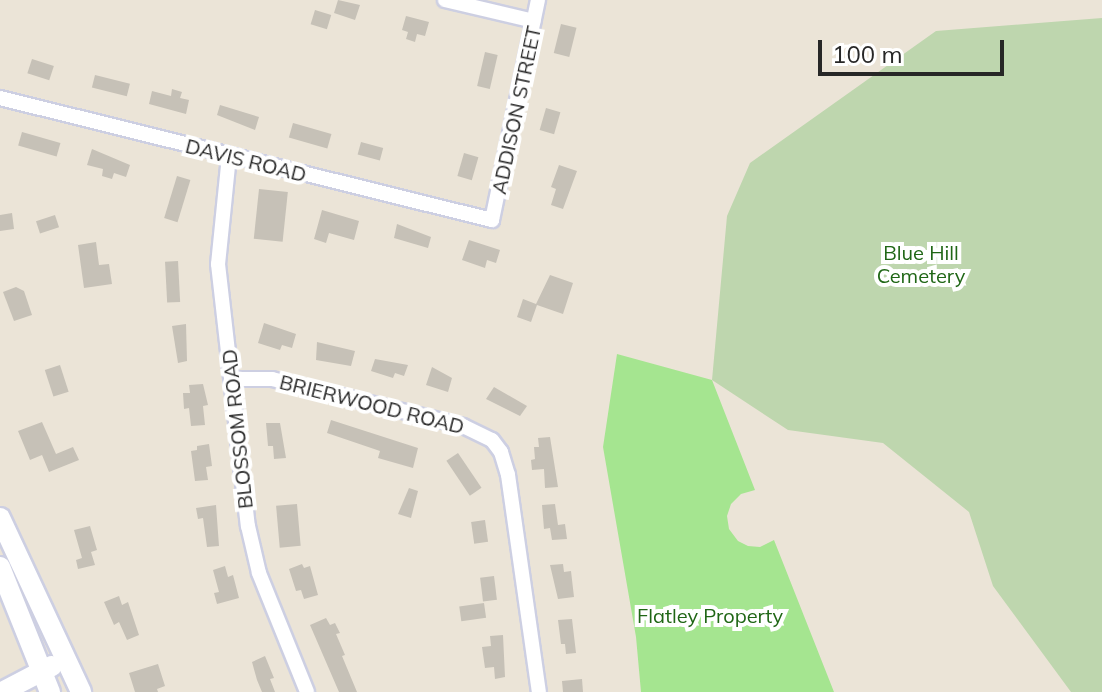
<!DOCTYPE html>
<html>
<head>
<meta charset="utf-8">
<style>
  body { margin:0 }
  #map { position:relative; width:1102px; height:692px; overflow:hidden; background:#ebe4d7; font-family:Mulish,sans-serif }
  div>[style] { position:absolute }
  .green>* { inset:0; background:#a5e590 }
  .cemetery>* { inset:0; background:#bed6ae }
  .building>* { inset:0; background:#c6c1b7; transform-origin:0 0 }
  .roads { filter:drop-shadow(2px 0 #cdcfe2) drop-shadow(-2px 0 #cdcfe2) drop-shadow(0 2px #cdcfe2) drop-shadow(0 -2px #cdcfe2) }
  .street>* { height:14px; margin:-7px; padding:0 7px; transform-origin:7px; border-radius:7px; background:#fff }
  .secondary>* { height:20px; margin:-10px; padding:0 10px; transform-origin:10px; border-radius:10px; background:#fff }
  span { translate:-50% -50%; white-space:nowrap; text-align:center; line-height:1.15; -webkit-text-stroke:8px #fff; paint-order:stroke }
  .street-label { font-size:20px; color:#272727 }
  .park-label { font-size:20px; color:#1f6615 }
  .scale { position:absolute; left:818px; top:40px; width:186px; height:36px; box-sizing:border-box; border:4px solid #272727; border-top:0; padding-left:10px; font-size:24px; line-height:28px; white-space:nowrap; color:#272727; -webkit-text-stroke:6px #fff; paint-order:stroke }
</style>
</head>
<body>
<div id="map">
  <div class="green">
    <div style="clip-path:polygon(617px 354px,712px 380px,755px 490px,741px 494px,731px 504px,727px 516px,729px 529px,738px 541px,748px 546px,760px 547px,774px 540px,834px 692px,641px 692px,636px 637px,603px 447px)"></div>
  </div>
  <div class="cemetery">
    <div style="clip-path:polygon(1102px 18px,1102px 692px,1071px 692px,993px 586px,969px 512px,883px 443px,788px 430px,712px 380px,727px 216px,750px 163px,936px 31px)"></div>
  </div>
  <div class="building">
    <div style="clip-path:polygon(338px 0,360px 5px,355px 20px,334px 13px)"></div>
    <div style="left:315px;top:10px;width:17px;height:15px;rotate:17deg"></div>
    <div style="clip-path:polygon(406px 16px,429px 22px,425px 36px,417px 34px,415px 42px,406px 39px,408px 32px,402px 30px)"></div>
    <div style="left:561px;top:24px;width:16px;height:30px;rotate:14deg"></div>
    <div style="left:485px;top:52px;width:13px;height:35px;rotate:13deg"></div>
    <div style="left:32px;top:59px;width:23px;height:15px;rotate:18deg"></div>
    <div style="left:95px;top:75px;width:36px;height:13px;rotate:14deg"></div>
    <div style="clip-path:polygon(172px 89px,182px 92px,180px 98px,189px 100px,186px 114px,149px 104px,152px 91px,171px 96px)"></div>
    <div style="clip-path:polygon(220px 105px,259px 117px,255px 130px,217px 115px)"></div>
    <div style="left:546px;top:108px;width:15px;height:23px;rotate:16deg"></div>
    <div style="left:293px;top:123px;width:40px;height:15px;rotate:16deg"></div>
    <div style="left:22px;top:132px;width:40px;height:14px;rotate:16deg"></div>
    <div style="left:361px;top:142px;width:23px;height:13px;rotate:15deg"></div>
    <div style="clip-path:polygon(92px 149px,130px 165px,126px 177px,114px 173px,112px 179px,102px 176px,103px 169px,87px 165px)"></div>
    <div style="left:464px;top:153px;width:15px;height:24px;rotate:16deg"></div>
    <div style="clip-path:polygon(559px 165px,577px 171px,563px 209px,551px 205px,556px 189px,551px 187px)"></div>
    <div style="left:177px;top:176px;width:14px;height:44px;rotate:17deg"></div>
    <div style="left:259px;top:189px;width:29px;height:50px;rotate:6deg"></div>
    <div style="clip-path:polygon(322px 210px,359px 221px,354px 240px,329px 233px,326px 243px,314px 239px)"></div>
    <div style="clip-path:polygon(12px 213px,14px 229px,0 231px,0 215px)"></div>
    <div style="left:55px;top:215px;width:13px;height:20px;rotate:72deg"></div>
    <div style="clip-path:polygon(397px 224px,431px 237px,428px 248px,394px 238px)"></div>
    <div style="clip-path:polygon(469px 240px,500px 250px,496px 263px,487px 260px,485px 268px,462px 260px)"></div>
    <div style="clip-path:polygon(96px 242px,99px 265px,109px 264px,112px 284px,84px 288px,78px 245px)"></div>
    <div style="left:178px;top:261px;width:41px;height:13px;rotate:87deg"></div>
    <div style="clip-path:polygon(550px 275px,573px 283px,563px 314px,537px 305px,531px 322px,517px 317px,523px 299px,536px 304px)"></div>
    <div style="clip-path:polygon(16px 287px,24px 291px,32px 315px,14px 321px,3px 292px)"></div>
    <div style="clip-path:polygon(264px 323px,296px 334px,292px 348px,282px 345px,280px 350px,258px 343px)"></div>
    <div style="clip-path:polygon(186px 324px,187px 361px,178px 363px,172px 326px)"></div>
    <div style="clip-path:polygon(317px 342px,355px 351px,351px 366px,316px 360px)"></div>
    <div style="clip-path:polygon(375px 359px,408px 365px,404px 376px,395px 373px,393px 378px,371px 371px)"></div>
    <div style="left:60px;top:365px;width:28px;height:16px;rotate:72deg"></div>
    <div style="clip-path:polygon(432px 367px,452px 378px,448px 392px,426px 385px)"></div>
    <div style="clip-path:polygon(203px 384px,208px 405px,203px 406px,205px 425px,191px 426px,189px 408px,184px 409px,183px 393px,190px 393px,189px 385px)"></div>
    <div style="clip-path:polygon(494px 387px,527px 406px,520px 416px,486px 399px)"></div>
    <div style="clip-path:polygon(331px 420px,418px 448px,413px 468px,378px 458px,380px 451px,327px 433px)"></div>
    <div style="clip-path:polygon(42px 422px,56px 454px,73px 447px,79px 460px,49px 472px,42px 455px,30px 460px,18px 431px)"></div>
    <div style="clip-path:polygon(266px 423px,280px 423px,286px 458px,274px 459px,273px 446px,268px 446px)"></div>
    <div style="clip-path:polygon(550px 437px,558px 487px,545px 488px,544px 469px,532px 470px,531px 460px,535px 459px,534px 447px,539px 447px,538px 438px)"></div>
    <div style="clip-path:polygon(209px 444px,212px 466px,206px 467px,208px 480px,195px 481px,191px 451px,197px 450px,197px 446px)"></div>
    <div style="left:458px;top:453px;width:42px;height:14px;rotate:56deg"></div>
    <div style="clip-path:polygon(409px 488px,418px 491px,411px 518px,398px 514px)"></div>
    <div style="left:297px;top:504px;width:42px;height:21px;rotate:85deg"></div>
    <div style="clip-path:polygon(555px 504px,558px 525px,565px 524px,567px 539px,552px 540px,550px 528px,544px 529px,542px 505px)"></div>
    <div style="clip-path:polygon(216px 505px,219px 546px,207px 547px,203px 518px,198px 519px,196px 508px)"></div>
    <div style="left:485px;top:520px;width:22px;height:14px;rotate:82deg"></div>
    <div style="clip-path:polygon(90px 526px,97px 550px,91px 552px,95px 565px,78px 569px,76px 560px,82px 558px,74px 530px)"></div>
    <div style="clip-path:polygon(302px 564px,304px 568px,310px 566px,318px 595px,304px 599px,301px 590px,296px 591px,289px 569px)"></div>
    <div style="clip-path:polygon(563px 564px,564px 572px,571px 571px,574px 597px,558px 599px,550px 565px)"></div>
    <div style="clip-path:polygon(225px 566px,228px 577px,233px 575px,239px 598px,217px 604px,214px 593px,219px 592px,213px 570px)"></div>
    <div style="left:494px;top:576px;width:24px;height:14px;rotate:83deg"></div>
    <div style="clip-path:polygon(119px 596px,122px 605px,128px 602px,139px 635px,127px 640px,119px 622px,114px 625px,104px 602px)"></div>
    <div style="left:484px;top:603px;width:15px;height:25px;rotate:82deg"></div>
    <div style="clip-path:polygon(326px 618px,330px 625px,335px 623px,340px 633px,336px 634px,345px 655px,342px 656px,357px 692px,339px 692px,310px 625px)"></div>
    <div style="clip-path:polygon(572px 619px,576px 653px,566px 654px,565px 644px,561px 644px,558px 620px)"></div>
    <div style="clip-path:polygon(503px 635px,505px 677px,495px 679px,494px 667px,485px 668px,482px 647px,491px 646px,490px 636px)"></div>
    <div style="clip-path:polygon(265px 656px,274px 678px,270px 679px,275px 692px,262px 692px,257px 680px,252px 662px)"></div>
    <div style="clip-path:polygon(158px 664px,165px 686px,157px 689px,158px 692px,135px 692px,129px 673px)"></div>
    <div style="clip-path:polygon(582px 679px,583px 692px,563px 692px,562px 681px)"></div>
  </div>
  <div class="roads">
    <div class="street">
      <div style="left:445px;top:0;width:91px;rotate:13.3deg"></div>
      <div style="left:0;top:98px;width:507px;rotate:13.93deg"></div>
      <div style="left:492px;top:220px;width:225px;rotate:-78.2deg"></div>
      <div style="left:229px;top:156px;width:109px;rotate:95.8deg"></div>
      <div style="left:218px;top:264px;width:264px;rotate:83.5deg"></div>
      <div style="left:248px;top:526px;width:48px;rotate:76.8deg"></div>
      <div style="left:259px;top:573px;width:128px;rotate:68deg"></div>
      <div style="left:231px;top:379px;width:41px"></div>
      <div style="left:272px;top:379px;width:197px;rotate:13.8deg"></div>
      <div style="left:463px;top:426px;width:32px;rotate:26deg"></div>
      <div style="left:492px;top:440px;width:15px;rotate:53deg"></div>
      <div style="left:501px;top:452px;width:24px;rotate:73deg"></div>
      <div style="left:508px;top:475px;width:219px;rotate:81.9deg"></div>
    </div>
    <div class="secondary">
      <div style="left:0;top:518px;width:192px;rotate:65deg"></div>
      <div style="left:0;top:567px;width:135px;rotate:68.2deg"></div>
      <div style="left:2px;top:692px;width:56px;rotate:-27.5deg"></div>
    </div>
  </div>
  <div class="street-label">
    <span style="left:516px;top:110px;rotate:-78deg">ADDISON STREET</span>
    <span style="left:246px;top:160px;rotate:14deg">DAVIS ROAD</span>
    <span style="left:372px;top:404px;rotate:14deg">BRIERWOOD ROAD</span>
    <span style="left:237px;top:429px;rotate:-96deg">BLOSSOM ROAD</span>
  </div>
  <div class="park-label">
    <span style="left:921px;top:264px">Blue Hill<br>Cemetery</span>
    <span style="left:710px;top:615px">Flatley Property</span>
  </div>
  <div class="scale">100 m</div>
</div>
</body>
</html>
